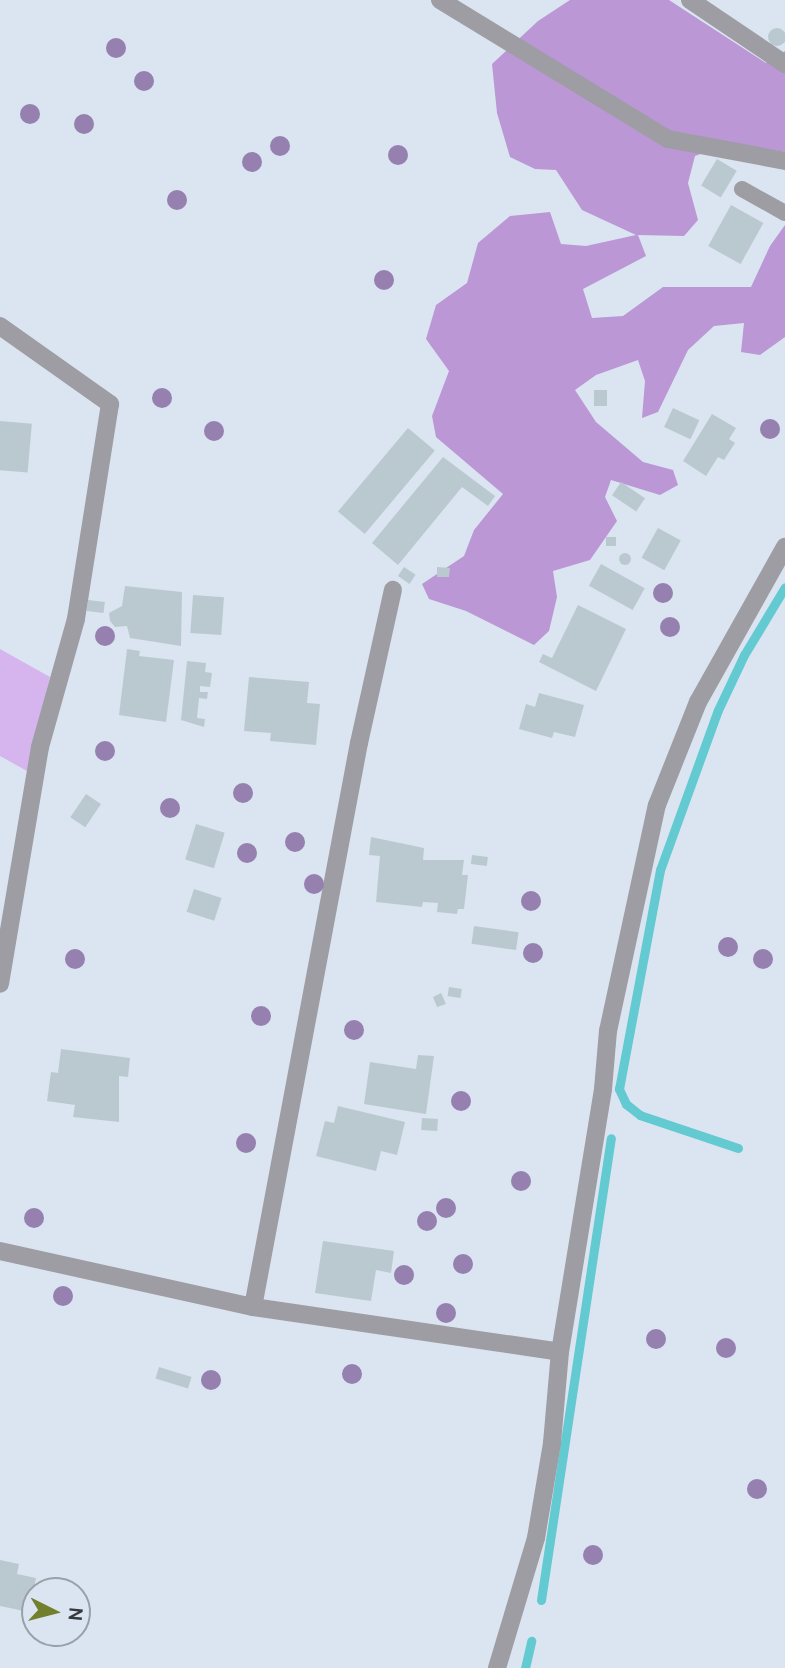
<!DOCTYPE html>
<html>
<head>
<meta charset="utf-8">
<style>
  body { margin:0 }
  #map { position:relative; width:785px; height:1668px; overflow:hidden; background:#dbe4f1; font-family:Cabin,sans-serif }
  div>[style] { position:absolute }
  .green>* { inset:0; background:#d6b5ef }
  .forest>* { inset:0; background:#bb97d5 }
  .stream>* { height:9px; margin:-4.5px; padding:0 4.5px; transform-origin:4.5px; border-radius:4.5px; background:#62cad0 }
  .building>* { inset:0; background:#bac9d0; transform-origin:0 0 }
  .round { border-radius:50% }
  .lane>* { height:16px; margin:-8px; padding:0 8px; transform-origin:8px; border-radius:8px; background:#9d9da3 }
  .street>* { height:18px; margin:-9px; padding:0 9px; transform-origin:9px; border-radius:9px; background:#9d9da3 }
  .trees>* { width:20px; height:20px; margin:-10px; border-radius:50%; background:#9580af }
  span { translate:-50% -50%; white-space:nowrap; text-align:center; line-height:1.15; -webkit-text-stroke:7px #dbe4f1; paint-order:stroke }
  .north { position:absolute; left:21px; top:1577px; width:70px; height:70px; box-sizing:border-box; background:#dbe4f1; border:2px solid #99a0a9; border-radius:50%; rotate:96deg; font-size:19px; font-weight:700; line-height:28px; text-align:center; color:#35393e }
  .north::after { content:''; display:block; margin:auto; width:24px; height:32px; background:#727f2c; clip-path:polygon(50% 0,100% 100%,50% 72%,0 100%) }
</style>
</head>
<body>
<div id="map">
  <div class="green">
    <div style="clip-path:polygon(0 649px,50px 677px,27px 771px,0 756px)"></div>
  </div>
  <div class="forest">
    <div style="clip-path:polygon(570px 0,669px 0,766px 63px,785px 51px,785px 152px,730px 143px,695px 156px,688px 183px,698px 220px,684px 236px,638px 235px,646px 256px,583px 289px,592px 318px,623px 316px,663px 287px,751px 287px,770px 246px,785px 225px,785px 337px,760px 355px,741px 352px,744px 323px,714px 326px,688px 350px,658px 412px,642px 418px,645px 381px,638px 360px,596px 375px,575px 390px,596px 422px,643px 462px,673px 470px,678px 485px,660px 495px,611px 480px,605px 497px,617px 521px,590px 560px,553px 571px,557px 597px,549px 631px,534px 645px,466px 611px,429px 599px,422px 584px,464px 556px,474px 530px,503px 494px,436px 437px,432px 416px,449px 371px,426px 339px,436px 305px,467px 283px,478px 243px,510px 216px,550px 212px,561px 244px,586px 246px,636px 235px,582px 210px,556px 170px,535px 169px,510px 157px,497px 113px,492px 64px,538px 21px)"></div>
  </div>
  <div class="stream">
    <div style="left:738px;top:1148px;width:103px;rotate:-161.4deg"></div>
    <div style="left:640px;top:1115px;width:18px;rotate:-142deg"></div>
    <div style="left:626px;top:1104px;width:17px;rotate:-115deg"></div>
    <div style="left:619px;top:1089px;width:223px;rotate:-79.4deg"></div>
    <div style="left:660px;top:870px;width:170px;rotate:-70.1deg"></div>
    <div style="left:718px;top:710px;width:61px;rotate:-64.7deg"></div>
    <div style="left:744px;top:655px;width:79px;rotate:-58.9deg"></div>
    <div style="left:541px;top:1600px;width:467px;rotate:-81.4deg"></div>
    <div style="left:525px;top:1668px;width:28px;rotate:-77deg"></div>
  </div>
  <div class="building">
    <div class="round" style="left:768px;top:28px;width:18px;height:18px"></div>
    <div style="left:717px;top:159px;width:23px;height:31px;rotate:31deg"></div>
    <div style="left:731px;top:205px;width:37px;height:47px;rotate:29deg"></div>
    <div style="left:594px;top:390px;width:13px;height:16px"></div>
    <div style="left:673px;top:408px;width:29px;height:21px;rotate:25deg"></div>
    <div style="clip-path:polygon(712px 414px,736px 428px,729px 439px,735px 443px,724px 460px,718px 457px,706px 476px,683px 461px)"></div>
    <div style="left:0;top:421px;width:32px;height:49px;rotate:5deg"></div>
    <div style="left:408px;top:428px;width:35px;height:109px;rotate:40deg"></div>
    <div style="clip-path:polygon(443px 457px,495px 496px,488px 506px,462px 487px,398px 565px,372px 543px)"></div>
    <div style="left:621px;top:482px;width:29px;height:16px;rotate:34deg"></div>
    <div style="left:658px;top:528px;width:26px;height:34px;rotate:29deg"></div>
    <div style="left:606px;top:537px;width:10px;height:9px"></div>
    <div class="round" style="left:619px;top:553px;width:12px;height:12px"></div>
    <div style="left:601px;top:564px;width:50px;height:25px;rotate:29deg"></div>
    <div style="left:404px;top:567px;width:14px;height:11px;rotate:34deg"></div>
    <div style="clip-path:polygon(437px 567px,450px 568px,449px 577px,437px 577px)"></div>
    <div style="clip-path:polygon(125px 586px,182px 592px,181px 646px,130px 638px,127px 626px,115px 627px,110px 621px,109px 613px,122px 606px)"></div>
    <div style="left:193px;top:595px;width:31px;height:38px;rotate:4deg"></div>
    <div style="left:88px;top:600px;width:17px;height:11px;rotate:7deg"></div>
    <div style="clip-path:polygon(578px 605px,626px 629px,596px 691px,539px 662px,543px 654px,552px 658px)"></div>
    <div style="clip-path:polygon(127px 649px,140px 651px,139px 656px,174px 660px,166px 722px,119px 715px)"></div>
    <div style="clip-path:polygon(187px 661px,206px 663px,205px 672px,212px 673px,210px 687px,200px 686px,200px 692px,208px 692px,207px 699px,199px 698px,197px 718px,205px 719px,204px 727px,181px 720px)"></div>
    <div style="clip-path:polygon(249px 677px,309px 682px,307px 703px,320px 704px,316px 745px,270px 741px,271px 733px,244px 731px)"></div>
    <div style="clip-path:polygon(539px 693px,584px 705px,575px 737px,554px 732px,552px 738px,519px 729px,526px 704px,535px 707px)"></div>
    <div style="left:86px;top:794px;width:18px;height:28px;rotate:34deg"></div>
    <div style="left:196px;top:824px;width:30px;height:37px;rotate:17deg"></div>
    <div style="clip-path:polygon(371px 837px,424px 848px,423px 860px,464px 860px,462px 875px,468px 875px,464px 909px,458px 909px,457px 914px,437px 912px,438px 903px,423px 902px,422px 907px,376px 902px,380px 856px,369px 855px)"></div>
    <div style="left:472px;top:855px;width:16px;height:9px;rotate:7deg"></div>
    <div style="left:194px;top:889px;width:29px;height:24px;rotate:18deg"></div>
    <div style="left:474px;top:926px;width:45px;height:18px;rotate:8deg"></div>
    <div style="left:449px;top:987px;width:13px;height:9px;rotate:9deg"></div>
    <div style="clip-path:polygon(441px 993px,446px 1004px,437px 1007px,433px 997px)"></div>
    <div style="clip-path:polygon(61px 1049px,130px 1058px,128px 1077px,119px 1076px,119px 1122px,73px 1117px,75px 1105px,47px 1101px,51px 1072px,58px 1073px)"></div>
    <div style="clip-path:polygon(418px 1055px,434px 1056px,426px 1114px,364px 1104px,370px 1062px,416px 1069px)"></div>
    <div style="clip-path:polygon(338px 1106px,405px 1122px,397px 1155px,381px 1151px,376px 1171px,316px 1156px,325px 1121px,334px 1123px)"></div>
    <div style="left:422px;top:1118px;width:16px;height:12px;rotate:4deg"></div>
    <div style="clip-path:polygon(323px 1241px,394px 1251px,391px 1273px,376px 1270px,371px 1301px,315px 1293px)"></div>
    <div style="left:159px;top:1367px;width:34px;height:12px;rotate:17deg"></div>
    <div style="clip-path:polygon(0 1560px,19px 1564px,17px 1574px,36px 1578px,29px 1612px,0 1606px)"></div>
  </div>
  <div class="lane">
    <div style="left:742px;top:189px;width:49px;rotate:29.2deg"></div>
  </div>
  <div class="street">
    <div style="left:440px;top:0;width:267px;rotate:31.4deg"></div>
    <div style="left:668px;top:139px;width:119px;rotate:10.6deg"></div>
    <div style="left:690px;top:0;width:115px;rotate:34deg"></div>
    <div style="left:0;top:326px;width:135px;rotate:35.3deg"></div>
    <div style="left:110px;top:404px;width:218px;rotate:99deg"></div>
    <div style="left:76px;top:619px;width:133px;rotate:105.7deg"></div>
    <div style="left:40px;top:747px;width:240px;rotate:99.6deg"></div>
    <div style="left:0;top:1251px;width:259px;rotate:12.5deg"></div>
    <div style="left:253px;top:1307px;width:310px;rotate:8.3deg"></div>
    <div style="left:253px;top:1307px;width:574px;rotate:-79.36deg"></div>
    <div style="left:359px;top:743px;width:157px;rotate:-77.5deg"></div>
    <div style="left:497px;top:1668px;width:136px;rotate:-73.3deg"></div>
    <div style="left:536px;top:1538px;width:96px;rotate:-80.4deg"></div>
    <div style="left:552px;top:1443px;width:91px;rotate:-85deg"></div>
    <div style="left:560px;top:1352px;width:266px;rotate:-80.7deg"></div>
    <div style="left:603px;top:1089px;width:58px;rotate:-85.1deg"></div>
    <div style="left:608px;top:1031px;width:231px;rotate:-77.8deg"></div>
    <div style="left:657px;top:805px;width:111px;rotate:-68.3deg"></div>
    <div style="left:698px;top:702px;width:178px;rotate:-60.7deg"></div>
  </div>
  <div class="trees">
    <div style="left:116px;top:48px"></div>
    <div style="left:144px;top:81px"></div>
    <div style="left:30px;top:114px"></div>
    <div style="left:84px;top:124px"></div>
    <div style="left:280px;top:146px"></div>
    <div style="left:398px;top:155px"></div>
    <div style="left:252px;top:162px"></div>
    <div style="left:177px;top:200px"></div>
    <div style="left:384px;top:280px"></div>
    <div style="left:162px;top:398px"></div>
    <div style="left:770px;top:429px"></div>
    <div style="left:214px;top:431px"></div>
    <div style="left:663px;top:593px"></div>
    <div style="left:670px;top:627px"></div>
    <div style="left:105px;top:636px"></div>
    <div style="left:105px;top:751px"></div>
    <div style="left:243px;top:793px"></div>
    <div style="left:170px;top:808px"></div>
    <div style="left:295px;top:842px"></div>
    <div style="left:247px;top:853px"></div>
    <div style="left:314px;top:884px"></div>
    <div style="left:531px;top:901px"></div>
    <div style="left:728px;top:947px"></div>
    <div style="left:533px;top:953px"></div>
    <div style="left:75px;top:959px"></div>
    <div style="left:763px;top:959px"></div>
    <div style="left:261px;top:1016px"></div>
    <div style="left:354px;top:1030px"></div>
    <div style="left:461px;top:1101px"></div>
    <div style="left:246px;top:1143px"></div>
    <div style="left:521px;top:1181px"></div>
    <div style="left:446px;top:1208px"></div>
    <div style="left:34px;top:1218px"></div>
    <div style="left:427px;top:1221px"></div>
    <div style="left:463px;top:1264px"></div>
    <div style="left:404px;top:1275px"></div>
    <div style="left:63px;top:1296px"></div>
    <div style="left:446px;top:1313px"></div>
    <div style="left:656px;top:1339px"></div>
    <div style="left:726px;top:1348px"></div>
    <div style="left:352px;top:1374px"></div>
    <div style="left:211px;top:1380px"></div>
    <div style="left:757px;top:1489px"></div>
    <div style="left:593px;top:1555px"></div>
  </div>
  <div class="north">N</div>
</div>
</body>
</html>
